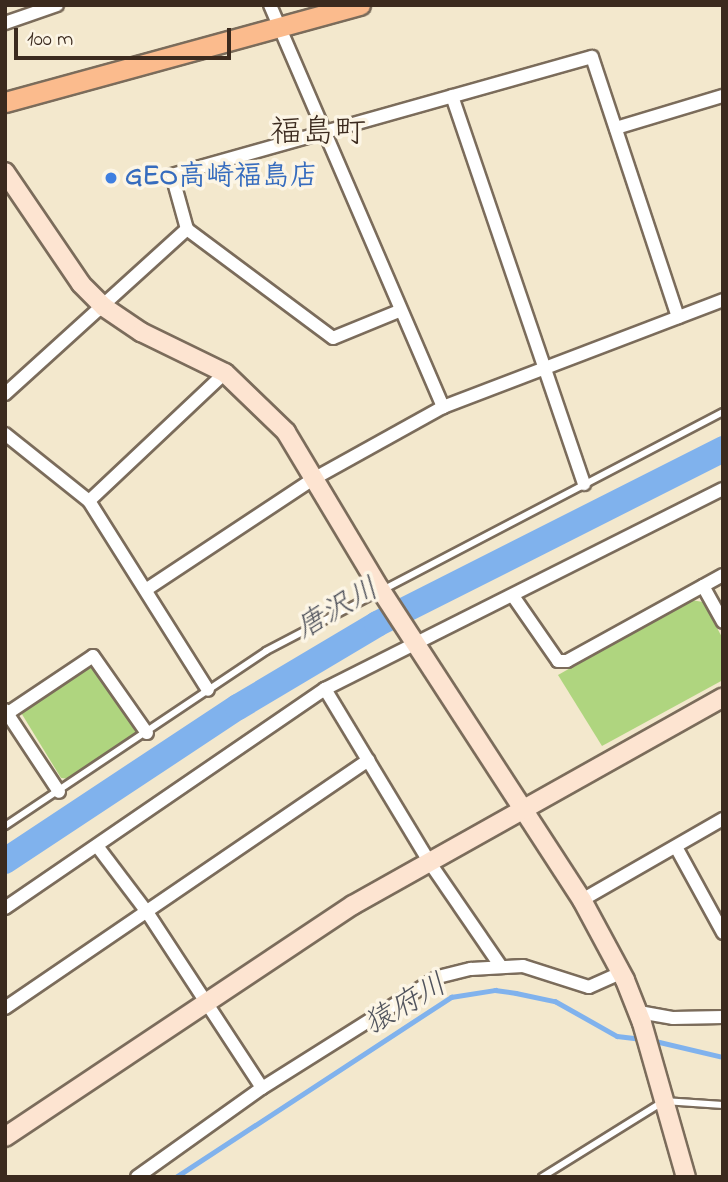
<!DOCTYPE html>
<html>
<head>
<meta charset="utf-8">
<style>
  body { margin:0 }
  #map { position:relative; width:728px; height:1182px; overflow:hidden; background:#f3e8cd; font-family:"Indie Flower","Klee One",sans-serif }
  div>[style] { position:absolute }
  .green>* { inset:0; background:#afd57f }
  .stream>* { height:4.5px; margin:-2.25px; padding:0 2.25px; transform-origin:2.25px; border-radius:2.25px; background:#80b2ed }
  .river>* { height:26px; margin:-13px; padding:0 13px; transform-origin:13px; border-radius:13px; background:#80b2ed }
  .roads { filter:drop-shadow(2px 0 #7b6c5b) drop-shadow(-2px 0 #7b6c5b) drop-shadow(0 2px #7b6c5b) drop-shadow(0 -2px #7b6c5b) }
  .lane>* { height:6px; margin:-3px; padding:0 3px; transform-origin:3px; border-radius:3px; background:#fff }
  .street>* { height:12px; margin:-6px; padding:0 6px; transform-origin:6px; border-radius:6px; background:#fff }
  .secondary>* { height:18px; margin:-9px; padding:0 9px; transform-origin:9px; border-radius:9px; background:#fde4d1 }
  .primary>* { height:19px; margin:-9.5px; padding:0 9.5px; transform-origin:9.5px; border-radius:9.5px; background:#fbbb8d }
  .dots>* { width:19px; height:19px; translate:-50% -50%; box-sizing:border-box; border:4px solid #fcf5e5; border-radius:50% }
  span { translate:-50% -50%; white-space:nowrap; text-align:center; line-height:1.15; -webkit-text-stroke:7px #fcf5e5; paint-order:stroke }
  .shop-label { font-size:28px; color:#366cbe; font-weight:700 }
  .left { translate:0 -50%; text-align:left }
  .water-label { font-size:30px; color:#50535c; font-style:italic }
  .quarter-label { font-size:32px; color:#3b2a1e }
  .frame { position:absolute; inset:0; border:7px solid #3b2a1e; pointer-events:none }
  .scale { position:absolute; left:14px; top:28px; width:217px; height:32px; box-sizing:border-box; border:4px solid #3b2a1e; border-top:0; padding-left:9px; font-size:21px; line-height:24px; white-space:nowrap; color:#3b2a1e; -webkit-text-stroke:5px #fcf5e5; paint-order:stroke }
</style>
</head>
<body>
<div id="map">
  <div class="green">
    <div style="clip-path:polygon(691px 600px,703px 602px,723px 639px,723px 680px,602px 746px,558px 675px)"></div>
    <div style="clip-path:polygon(86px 665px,92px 666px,137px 727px,136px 733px,70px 779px,61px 778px,20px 711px)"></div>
  </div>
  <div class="stream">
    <div style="left:651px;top:1040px;width:74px;rotate:13.3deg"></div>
    <div style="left:176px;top:1177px;width:329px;rotate:-33.2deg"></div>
    <div style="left:451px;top:997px;width:45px;rotate:-9deg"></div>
    <div style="left:495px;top:990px;width:21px;rotate:8deg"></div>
    <div style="left:516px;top:993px;width:40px;rotate:12deg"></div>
    <div style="left:555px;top:1001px;width:71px;rotate:29.4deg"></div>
    <div style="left:617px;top:1036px;width:25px;rotate:7deg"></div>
  </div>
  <div class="river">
    <div style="left:5px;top:861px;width:279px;rotate:-33.5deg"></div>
    <div style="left:238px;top:707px;width:162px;rotate:-30.8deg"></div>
    <div style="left:377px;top:624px;width:388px;rotate:-26.8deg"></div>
  </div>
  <div class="roads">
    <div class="lane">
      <div style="left:5px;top:826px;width:314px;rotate:-33.8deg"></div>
      <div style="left:266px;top:651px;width:516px;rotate:-27.61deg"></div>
      <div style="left:542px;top:1177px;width:144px;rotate:-31.9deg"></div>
      <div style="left:664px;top:1101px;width:59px;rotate:3.9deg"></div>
    </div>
    <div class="street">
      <div style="left:270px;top:5px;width:438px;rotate:66.7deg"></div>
      <div style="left:5px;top:23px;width:55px;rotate:-19.1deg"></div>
      <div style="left:452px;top:96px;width:410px;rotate:71.2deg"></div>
      <div style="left:616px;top:128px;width:112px;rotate:-16.7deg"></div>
      <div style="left:399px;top:311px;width:71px;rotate:157.8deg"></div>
      <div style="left:333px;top:338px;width:182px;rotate:-143.3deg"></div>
      <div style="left:187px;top:229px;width:56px;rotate:-105.5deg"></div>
      <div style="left:172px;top:175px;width:436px;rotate:-15.7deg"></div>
      <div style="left:592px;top:57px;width:274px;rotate:71.7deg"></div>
      <div style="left:5px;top:394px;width:246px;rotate:-42.2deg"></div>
      <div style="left:5px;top:434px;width:107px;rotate:38.6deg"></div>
      <div style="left:89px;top:501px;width:223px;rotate:57.8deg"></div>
      <div style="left:89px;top:501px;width:187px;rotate:-43.3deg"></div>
      <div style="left:703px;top:586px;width:41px;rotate:60.9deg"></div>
      <div style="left:147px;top:589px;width:201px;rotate:-33.5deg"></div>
      <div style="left:315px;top:478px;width:146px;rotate:-29deg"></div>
      <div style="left:443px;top:407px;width:300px;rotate:-20.9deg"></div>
      <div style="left:513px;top:596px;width:79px;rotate:55.3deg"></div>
      <div style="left:558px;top:661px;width:9px"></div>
      <div style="left:567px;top:661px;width:178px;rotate:-28.9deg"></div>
      <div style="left:325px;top:689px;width:200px;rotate:58.9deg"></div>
      <div style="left:428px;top:860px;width:127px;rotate:55.6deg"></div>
      <div style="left:5px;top:710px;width:98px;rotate:56.6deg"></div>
      <div style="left:8px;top:713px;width:102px;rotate:-33.8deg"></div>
      <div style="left:93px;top:656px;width:94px;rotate:55deg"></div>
      <div style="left:97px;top:846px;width:83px;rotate:52.9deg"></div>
      <div style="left:147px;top:912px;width:210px;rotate:56.8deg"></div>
      <div style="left:676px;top:847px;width:98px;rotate:61.3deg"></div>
      <div style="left:582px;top:900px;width:163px;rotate:-29.9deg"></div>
      <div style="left:5px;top:908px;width:388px;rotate:-34.4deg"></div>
      <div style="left:325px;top:689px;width:445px;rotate:-26.7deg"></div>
      <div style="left:5px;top:1008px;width:440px;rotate:-34.3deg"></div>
      <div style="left:639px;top:1012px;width:35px;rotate:10deg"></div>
      <div style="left:673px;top:1018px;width:50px;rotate:-1.1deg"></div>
      <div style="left:137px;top:1177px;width:153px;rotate:-35.5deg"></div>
      <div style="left:262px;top:1088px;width:208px;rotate:-32.2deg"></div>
      <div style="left:438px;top:977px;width:34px;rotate:-14deg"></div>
      <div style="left:471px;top:969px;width:52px;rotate:-3.3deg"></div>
      <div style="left:523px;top:966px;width:69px;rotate:17.7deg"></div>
      <div style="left:589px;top:987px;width:35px;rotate:-24deg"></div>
    </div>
    <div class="secondary">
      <div style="left:5px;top:172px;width:135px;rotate:55.8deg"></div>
      <div style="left:81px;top:284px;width:33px;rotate:45deg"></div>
      <div style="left:104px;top:307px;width:45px;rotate:34deg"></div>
      <div style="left:141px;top:332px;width:93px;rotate:26deg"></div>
      <div style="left:225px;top:373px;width:85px;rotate:44deg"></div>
      <div style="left:286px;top:432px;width:183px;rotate:59.1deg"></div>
      <div style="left:380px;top:589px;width:371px;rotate:57deg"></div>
      <div style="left:582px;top:900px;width:91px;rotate:61.7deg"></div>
      <div style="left:625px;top:980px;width:46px;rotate:68.4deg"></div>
      <div style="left:642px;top:1023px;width:160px;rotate:74.1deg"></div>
      <div style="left:5px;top:1137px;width:418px;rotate:-33.7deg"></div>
      <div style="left:353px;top:905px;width:424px;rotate:-29.3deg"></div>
    </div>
    <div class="primary">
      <div style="left:5px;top:102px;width:368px;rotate:-15.3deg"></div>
    </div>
  </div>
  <div class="dots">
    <div style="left:111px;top:178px;background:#3f7fe0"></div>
  </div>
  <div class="shop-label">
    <span class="left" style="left:125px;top:178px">GEO高崎福島店</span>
  </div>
  <div class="water-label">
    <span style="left:338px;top:610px;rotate:-30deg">唐沢川</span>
    <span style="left:406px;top:1006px;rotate:-30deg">猿府川</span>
  </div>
  <div class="quarter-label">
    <span style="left:318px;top:134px">福島町</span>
  </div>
  <div class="frame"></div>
  <div class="scale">100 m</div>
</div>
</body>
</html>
